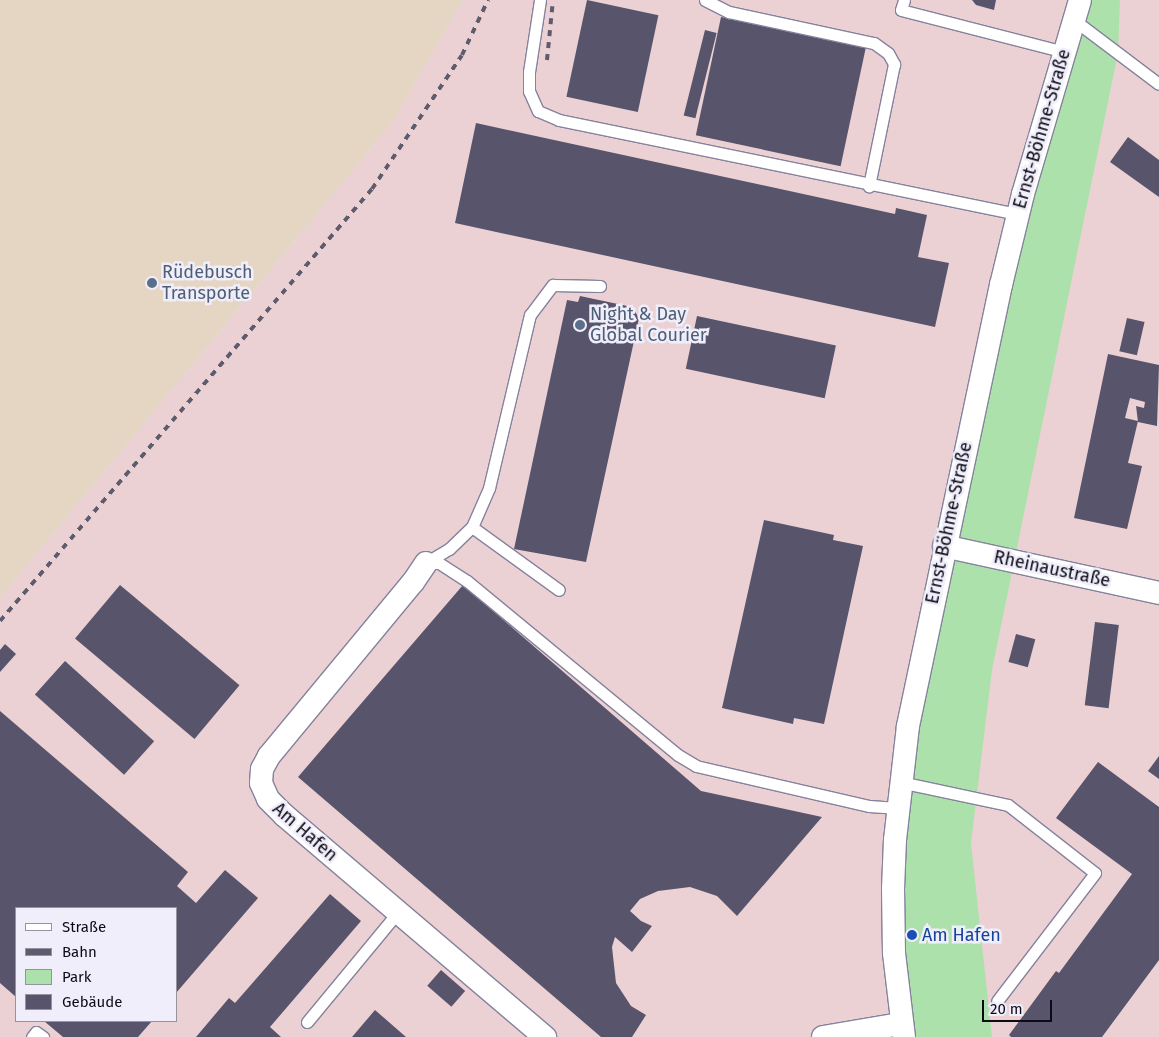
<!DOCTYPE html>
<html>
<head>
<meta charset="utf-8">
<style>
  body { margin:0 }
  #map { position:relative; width:1159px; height:1037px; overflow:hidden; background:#e2dffc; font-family:"Fira Sans",sans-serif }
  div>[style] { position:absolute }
  .commercial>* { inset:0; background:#ecd1d4 }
  .industrial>* { inset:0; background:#e5d6c4 }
  .green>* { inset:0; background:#ace1ab }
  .building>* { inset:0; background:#57546c; transform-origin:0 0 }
  .roads { filter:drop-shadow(1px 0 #85829d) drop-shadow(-1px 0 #85829d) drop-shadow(0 1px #85829d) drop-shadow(0 -1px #85829d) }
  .service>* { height:11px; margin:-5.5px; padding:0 5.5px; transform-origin:5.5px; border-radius:5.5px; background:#fff }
  .minor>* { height:22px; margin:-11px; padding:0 11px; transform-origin:11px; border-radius:11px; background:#fff }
  .rail>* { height:4px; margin-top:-2px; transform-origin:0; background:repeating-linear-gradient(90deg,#5d5b6c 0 6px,transparent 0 12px) }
  .dots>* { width:14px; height:14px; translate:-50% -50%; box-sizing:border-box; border:2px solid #efeefa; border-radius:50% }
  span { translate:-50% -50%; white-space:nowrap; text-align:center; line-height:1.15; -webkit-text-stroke:5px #efeefa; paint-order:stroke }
  .street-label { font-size:18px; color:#0c0a14 }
  .service-label { font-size:18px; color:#4e5e75 }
  .left { translate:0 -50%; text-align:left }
  .transit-label { font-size:18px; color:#164399 }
  .legend { position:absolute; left:15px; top:907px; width:162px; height:115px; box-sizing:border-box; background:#efeefa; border:1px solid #94939e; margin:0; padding:6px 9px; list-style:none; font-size:15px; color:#0c0a14 }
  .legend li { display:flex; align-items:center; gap:10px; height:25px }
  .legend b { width:25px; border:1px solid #94939e }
  .scale { position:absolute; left:982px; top:1000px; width:70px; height:22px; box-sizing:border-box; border:2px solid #0c0a14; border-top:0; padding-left:6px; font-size:15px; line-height:18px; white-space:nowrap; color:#0c0a14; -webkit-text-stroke:4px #efeefa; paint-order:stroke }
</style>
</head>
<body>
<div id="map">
  <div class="commercial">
    <div style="clip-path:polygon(evenodd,463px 0,1159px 0,1159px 1037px,0 1037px,0 598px,392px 123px,463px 0,16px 908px,176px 908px,176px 1021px,16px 1021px,16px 908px)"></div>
  </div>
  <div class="industrial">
    <div style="clip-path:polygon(0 0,463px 0,392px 123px,0 598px)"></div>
  </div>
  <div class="green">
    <div style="clip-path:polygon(1082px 0,1120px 0,1118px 53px,992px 670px,971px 843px,992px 1037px,823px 1037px,901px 1024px,893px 889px,921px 652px)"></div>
  </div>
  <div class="building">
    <div style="left:587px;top:0;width:73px;height:99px;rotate:12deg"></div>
    <div style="clip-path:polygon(972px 0,996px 0,994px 10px,976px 5px)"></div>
    <div style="left:721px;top:17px;width:148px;height:121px;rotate:12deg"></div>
    <div style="left:705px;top:30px;width:12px;height:88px;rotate:14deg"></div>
    <div style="clip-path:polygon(476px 123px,895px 214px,896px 208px,927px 215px,918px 257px,949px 263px,935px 327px,455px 223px)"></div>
    <div style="clip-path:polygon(1128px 137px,1159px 160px,1159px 197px,1110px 162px)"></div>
    <div style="clip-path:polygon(580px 296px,632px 307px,639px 318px,586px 562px,514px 549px,567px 300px,578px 302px)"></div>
    <div style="left:697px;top:316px;width:142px;height:54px;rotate:12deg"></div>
    <div style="left:1127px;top:318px;width:18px;height:34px;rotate:13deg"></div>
    <div style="clip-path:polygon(1108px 354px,1159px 365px,1157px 426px,1138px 422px,1136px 406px,1144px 408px,1145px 402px,1130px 398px,1125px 418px,1138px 421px,1128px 463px,1142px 466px,1127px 529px,1074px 518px)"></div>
    <div style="clip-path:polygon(764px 520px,834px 535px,833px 540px,863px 546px,824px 724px,794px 718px,793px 724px,722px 708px)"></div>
    <div style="left:120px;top:585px;width:156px;height:70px;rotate:40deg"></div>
    <div style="clip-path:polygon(463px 585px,701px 791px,822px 817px,737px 916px,717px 896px,690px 887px,658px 891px,640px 899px,630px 911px,641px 921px,652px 926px,632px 952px,615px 937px,612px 947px,616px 983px,631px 1006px,646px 1015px,632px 1037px,601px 1037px,298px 777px)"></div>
    <div style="left:1095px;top:622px;width:24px;height:84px;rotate:7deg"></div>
    <div style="left:1016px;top:634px;width:20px;height:29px;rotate:15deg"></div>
    <div style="clip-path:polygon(5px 644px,16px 654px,0 672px,0 650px)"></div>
    <div style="left:65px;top:661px;width:120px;height:45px;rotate:42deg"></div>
    <div style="clip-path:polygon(0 711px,188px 872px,177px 886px,196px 903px,225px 870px,258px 898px,176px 993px,176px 908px,16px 908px,16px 997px,0 983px)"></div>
    <div style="clip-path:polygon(1159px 756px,1159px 779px,1148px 771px)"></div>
    <div style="clip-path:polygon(1098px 762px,1159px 807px,1159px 960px,1102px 1037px,1011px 1037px,1009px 1035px,1056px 971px,1059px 973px,1132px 874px,1056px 818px)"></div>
    <div style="clip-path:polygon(330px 894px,361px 921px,270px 1027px,281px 1037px,196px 1037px,229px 998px,235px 1003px)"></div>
    <div style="left:441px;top:970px;width:32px;height:21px;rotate:41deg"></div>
    <div style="clip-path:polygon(375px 1010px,406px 1037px,352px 1037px)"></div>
    <div style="clip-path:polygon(44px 1021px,152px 1021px,138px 1037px,63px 1037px)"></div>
  </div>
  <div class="roads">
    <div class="service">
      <div style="left:540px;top:0;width:73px;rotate:98.7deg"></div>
      <div style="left:529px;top:72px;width:19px;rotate:90deg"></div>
      <div style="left:529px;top:91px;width:22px;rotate:66deg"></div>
      <div style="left:538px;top:111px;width:23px;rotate:23deg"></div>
      <div style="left:559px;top:120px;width:469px;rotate:11.6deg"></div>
      <div style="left:705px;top:0;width:27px;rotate:27deg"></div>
      <div style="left:729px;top:12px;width:148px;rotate:12.1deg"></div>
      <div style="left:874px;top:43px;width:17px;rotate:36deg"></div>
      <div style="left:888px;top:53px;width:13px;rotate:61deg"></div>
      <div style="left:894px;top:64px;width:125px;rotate:101.6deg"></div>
      <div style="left:904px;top:0;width:10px;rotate:107deg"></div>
      <div style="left:901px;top:10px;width:169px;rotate:14.4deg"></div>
      <div style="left:1074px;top:20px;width:106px;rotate:37deg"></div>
      <div style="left:472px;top:527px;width:107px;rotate:35.9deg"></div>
      <div style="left:427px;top:562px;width:26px;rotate:-31deg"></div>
      <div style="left:449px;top:549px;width:32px;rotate:-44deg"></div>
      <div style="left:472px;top:527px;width:43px;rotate:-66.4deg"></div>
      <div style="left:489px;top:488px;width:178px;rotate:-76.7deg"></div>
      <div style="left:530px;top:315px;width:38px;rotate:-53deg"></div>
      <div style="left:553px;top:285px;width:47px;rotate:1.2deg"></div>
      <div style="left:426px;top:563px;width:13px"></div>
      <div style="left:439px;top:563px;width:33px;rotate:33deg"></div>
      <div style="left:467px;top:581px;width:273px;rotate:39.5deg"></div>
      <div style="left:678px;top:755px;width:21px;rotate:31deg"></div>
      <div style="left:696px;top:766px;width:178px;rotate:13deg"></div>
      <div style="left:869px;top:806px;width:29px;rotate:4deg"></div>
      <div style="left:900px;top:782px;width:110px;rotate:12deg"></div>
      <div style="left:1008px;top:805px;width:110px;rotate:38deg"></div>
      <div style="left:1095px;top:873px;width:161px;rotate:127.4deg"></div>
      <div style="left:307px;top:1022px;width:143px;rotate:-50.4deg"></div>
      <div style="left:32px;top:1037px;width:6px;rotate:-51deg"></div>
      <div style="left:36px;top:1032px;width:9px;rotate:36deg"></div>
    </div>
    <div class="minor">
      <div style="left:944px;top:546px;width:220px;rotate:12.3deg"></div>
      <div style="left:426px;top:563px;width:23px;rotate:124deg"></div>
      <div style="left:413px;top:582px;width:226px;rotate:129.6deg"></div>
      <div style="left:269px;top:756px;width:15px;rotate:118deg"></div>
      <div style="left:262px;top:769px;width:14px;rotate:94deg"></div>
      <div style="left:261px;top:783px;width:17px;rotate:66deg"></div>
      <div style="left:268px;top:799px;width:23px;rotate:45deg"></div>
      <div style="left:284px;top:815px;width:343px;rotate:40.4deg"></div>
      <div style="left:823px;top:1037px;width:79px;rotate:-9.5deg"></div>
      <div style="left:904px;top:1037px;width:85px;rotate:-96.8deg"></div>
      <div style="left:894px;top:953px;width:64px;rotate:-90.9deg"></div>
      <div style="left:893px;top:889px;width:49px;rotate:-87.7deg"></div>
      <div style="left:895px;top:840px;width:115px;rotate:-83.5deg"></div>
      <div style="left:908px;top:726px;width:451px;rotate:-78.1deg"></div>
      <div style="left:1001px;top:285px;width:94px;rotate:-76.4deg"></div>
      <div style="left:1023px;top:194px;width:202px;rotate:-73.6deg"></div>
    </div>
  </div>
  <div class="rail">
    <div style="left:547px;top:60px;width:60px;rotate:-84.3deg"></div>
    <div style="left:0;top:621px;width:570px;rotate:-49.27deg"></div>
    <div style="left:372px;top:189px;width:161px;rotate:-56.1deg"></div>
    <div style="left:462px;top:55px;width:61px;rotate:-64.7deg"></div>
  </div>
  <div class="dots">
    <div style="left:152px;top:283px;background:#5c6f8a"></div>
    <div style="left:580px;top:325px;background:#5c6f8a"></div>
    <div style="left:912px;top:935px;background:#1a4fb4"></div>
  </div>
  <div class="street-label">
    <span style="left:1042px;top:129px;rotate:-74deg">Ernst-Böhme-Straße</span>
    <span style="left:949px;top:523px;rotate:-78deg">Ernst-Böhme-Straße</span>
    <span style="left:1052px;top:569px;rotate:12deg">Rheinaustraße</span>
    <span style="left:305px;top:832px;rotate:41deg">Am Hafen</span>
  </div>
  <div class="service-label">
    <span class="left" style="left:162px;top:283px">Rüdebusch<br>Transporte</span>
    <span class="left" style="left:590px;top:325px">Night &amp; Day<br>Global Courier</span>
  </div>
  <div class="transit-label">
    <span class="left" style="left:922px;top:935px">Am Hafen</span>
  </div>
  <ul class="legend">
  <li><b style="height:6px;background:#fff"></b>Straße</li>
  <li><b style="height:6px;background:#5d5b6c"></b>Bahn</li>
  <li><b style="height:14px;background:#ace1ab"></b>Park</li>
  <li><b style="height:14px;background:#57546c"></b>Gebäude</li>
  </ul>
  <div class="scale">20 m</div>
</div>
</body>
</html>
